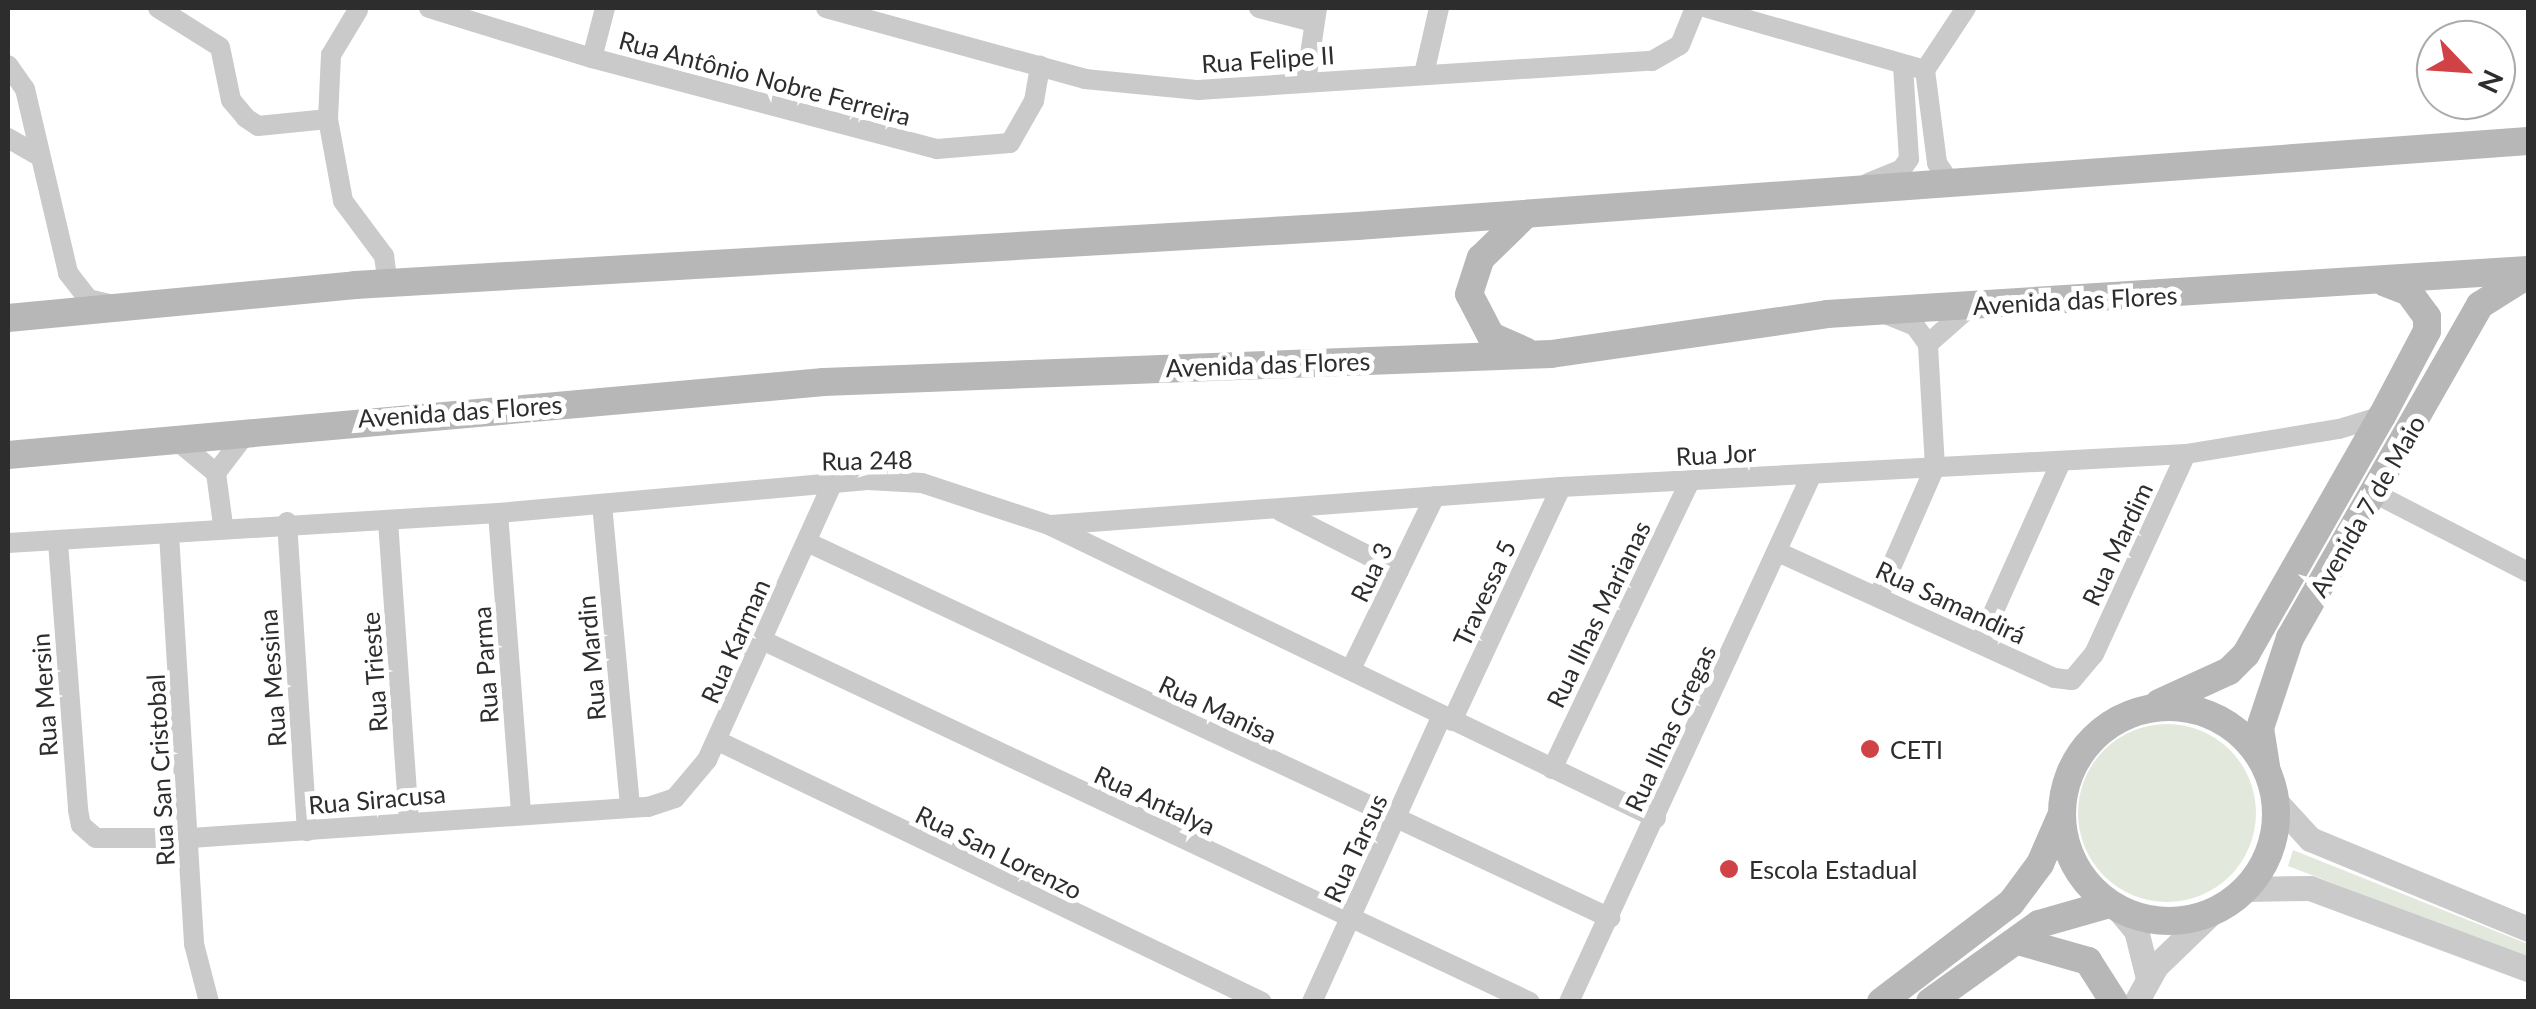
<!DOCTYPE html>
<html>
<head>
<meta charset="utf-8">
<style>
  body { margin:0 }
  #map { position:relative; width:2536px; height:1009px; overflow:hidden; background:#fff; font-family:Lato,sans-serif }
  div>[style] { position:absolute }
  .green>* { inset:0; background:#e2e9dc }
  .round { border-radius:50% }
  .minor>* { height:20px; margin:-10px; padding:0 10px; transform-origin:10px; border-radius:10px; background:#cacaca }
  .tertiary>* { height:25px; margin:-12.5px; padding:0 12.5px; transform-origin:12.5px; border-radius:12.5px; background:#cacaca }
  .secondary>* { height:28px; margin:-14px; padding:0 14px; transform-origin:14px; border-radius:14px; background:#b7b7b7 }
  .secondary>.ring { margin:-14px; padding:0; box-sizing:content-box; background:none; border:28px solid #b7b7b7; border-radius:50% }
  .dots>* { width:28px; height:28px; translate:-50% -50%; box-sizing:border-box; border:5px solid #fff; border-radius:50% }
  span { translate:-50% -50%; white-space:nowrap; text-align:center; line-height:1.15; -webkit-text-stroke:10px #fff; paint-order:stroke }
  .street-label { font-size:25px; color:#2d2d2d }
  .poi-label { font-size:25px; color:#2d2d2d }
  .left { translate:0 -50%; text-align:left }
  .frame { position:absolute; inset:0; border:10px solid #2d2d2d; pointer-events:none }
  .north { position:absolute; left:2416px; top:20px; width:100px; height:100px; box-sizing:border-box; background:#fff; border:2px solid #ababab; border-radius:50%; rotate:115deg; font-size:28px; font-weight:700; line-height:40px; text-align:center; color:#2d2d2d }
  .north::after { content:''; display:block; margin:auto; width:35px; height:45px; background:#d14247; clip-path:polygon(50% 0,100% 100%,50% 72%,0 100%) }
</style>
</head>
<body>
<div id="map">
  <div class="green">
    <div class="round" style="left:2078px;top:724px;width:178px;height:178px"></div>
    <div style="clip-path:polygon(2293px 850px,2528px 944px,2528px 958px,2288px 866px)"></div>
  </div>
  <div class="minor">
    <div style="left:158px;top:8px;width:73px;rotate:32.2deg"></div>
    <div style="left:220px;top:47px;width:54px;rotate:78.3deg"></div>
    <div style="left:231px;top:100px;width:23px;rotate:50deg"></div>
    <div style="left:246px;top:118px;width:14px;rotate:34deg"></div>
    <div style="left:258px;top:126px;width:70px;rotate:-5.7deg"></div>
    <div style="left:429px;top:8px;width:170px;rotate:17.1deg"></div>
    <div style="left:592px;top:58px;width:357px;rotate:14.8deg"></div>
    <div style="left:937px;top:149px;width:73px;rotate:-4.7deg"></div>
    <div style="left:1010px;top:143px;width:48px;rotate:-60.3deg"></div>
    <div style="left:1034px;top:101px;width:36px;rotate:-80deg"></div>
    <div style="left:826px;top:8px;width:269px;rotate:15.3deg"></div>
    <div style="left:1085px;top:79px;width:114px;rotate:5.6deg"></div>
    <div style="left:1198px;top:90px;width:455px;rotate:-3.7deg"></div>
    <div style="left:1652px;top:61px;width:32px;rotate:-30deg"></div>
    <div style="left:1680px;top:45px;width:40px;rotate:-68deg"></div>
    <div style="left:1259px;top:8px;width:56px;rotate:14.5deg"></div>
    <div style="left:1707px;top:8px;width:227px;rotate:15.9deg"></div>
    <div style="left:1925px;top:70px;width:74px;rotate:-56.5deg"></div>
    <div style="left:358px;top:10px;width:52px;rotate:121deg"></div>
    <div style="left:331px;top:55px;width:64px;rotate:92.7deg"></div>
    <div style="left:328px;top:119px;width:83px;rotate:79.6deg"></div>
    <div style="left:343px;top:201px;width:69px;rotate:53.3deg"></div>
    <div style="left:384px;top:256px;width:28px;rotate:82deg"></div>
    <div style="left:592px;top:58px;width:52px;rotate:-75.4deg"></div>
    <div style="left:8px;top:65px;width:29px;rotate:55deg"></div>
    <div style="left:25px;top:89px;width:189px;rotate:76.8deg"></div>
    <div style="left:68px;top:273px;width:33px;rotate:52deg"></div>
    <div style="left:88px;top:299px;width:22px;rotate:13deg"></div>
    <div style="left:1925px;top:70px;width:94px;rotate:82.6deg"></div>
    <div style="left:1937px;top:163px;width:25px;rotate:56deg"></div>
    <div style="left:1424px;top:74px;width:68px;rotate:-77.2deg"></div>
    <div style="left:1306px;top:81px;width:74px;rotate:-81.4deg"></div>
    <div style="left:8px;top:138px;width:32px;rotate:30deg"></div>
    <div style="left:1868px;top:183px;width:35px;rotate:-22deg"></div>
    <div style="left:1901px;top:170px;width:14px;rotate:-54deg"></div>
    <div style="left:1909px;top:159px;width:93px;rotate:-93.7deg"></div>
    <div style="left:1928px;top:344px;width:57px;rotate:-41.5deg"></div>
    <div style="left:175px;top:439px;width:53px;rotate:39.7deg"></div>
    <div style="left:216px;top:473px;width:52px;rotate:82.3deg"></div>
    <div style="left:216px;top:473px;width:53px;rotate:-52.7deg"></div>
    <div style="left:2376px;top:494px;width:171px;rotate:27.2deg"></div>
    <div style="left:602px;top:504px;width:304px;rotate:84.7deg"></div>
    <div style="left:1280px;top:511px;width:133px;rotate:26.8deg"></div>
    <div style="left:498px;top:513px;width:300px;rotate:85.6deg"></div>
    <div style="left:388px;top:521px;width:300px;rotate:86deg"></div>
    <div style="left:287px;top:522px;width:310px;rotate:86.3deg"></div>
    <div style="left:1051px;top:525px;width:511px;rotate:-4.26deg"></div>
    <div style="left:1561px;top:487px;width:626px;rotate:-3.02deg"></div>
    <div style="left:2186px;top:454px;width:155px;rotate:-9.3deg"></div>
    <div style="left:2339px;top:429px;width:45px;rotate:-16.8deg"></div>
    <div style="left:169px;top:534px;width:411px;rotate:86.5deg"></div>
    <div style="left:194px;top:944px;width:60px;rotate:75.5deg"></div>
    <div style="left:58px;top:542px;width:269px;rotate:85.7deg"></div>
    <div style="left:78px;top:810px;width:15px;rotate:79deg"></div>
    <div style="left:81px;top:825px;width:20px;rotate:41deg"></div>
    <div style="left:96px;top:838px;width:95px"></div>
    <div style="left:191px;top:838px;width:458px;rotate:-3.9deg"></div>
    <div style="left:648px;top:807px;width:28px;rotate:-18deg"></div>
    <div style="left:675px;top:798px;width:50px;rotate:-49.9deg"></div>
    <div style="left:707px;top:760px;width:303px;rotate:-65.6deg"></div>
    <div style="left:807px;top:542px;width:887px;rotate:25.09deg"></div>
    <div style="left:8px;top:543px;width:491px;rotate:-3.5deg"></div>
    <div style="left:498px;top:513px;width:371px;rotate:-5.1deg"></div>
    <div style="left:868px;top:480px;width:54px;rotate:3.2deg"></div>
    <div style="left:922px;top:483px;width:134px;rotate:18.3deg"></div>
    <div style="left:1049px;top:525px;width:674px;rotate:25.77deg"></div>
    <div style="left:1778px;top:552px;width:304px;rotate:24.5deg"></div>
    <div style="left:2055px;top:678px;width:17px;rotate:7deg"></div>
    <div style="left:2072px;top:680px;width:34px;rotate:-50deg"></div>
    <div style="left:2094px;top:654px;width:220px;rotate:-65.3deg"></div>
    <div style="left:1879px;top:595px;width:140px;rotate:-66.4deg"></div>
    <div style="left:1935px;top:467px;width:123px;rotate:-93.3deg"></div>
    <div style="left:1928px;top:344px;width:22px;rotate:-126deg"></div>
    <div style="left:1915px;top:326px;width:32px;rotate:-158deg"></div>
    <div style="left:762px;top:640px;width:849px;rotate:25.24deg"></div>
    <div style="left:1980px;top:642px;width:195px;rotate:-65.8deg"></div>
    <div style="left:1351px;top:669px;width:192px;rotate:-64.1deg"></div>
    <div style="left:1452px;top:721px;width:258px;rotate:-65deg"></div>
    <div style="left:718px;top:741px;width:603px;rotate:25.63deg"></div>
    <div style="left:1552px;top:769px;width:319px;rotate:-64.4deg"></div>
    <div style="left:1312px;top:1002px;width:314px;rotate:-65.6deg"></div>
    <div style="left:1569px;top:1002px;width:581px;rotate:-65.29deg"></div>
  </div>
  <div class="tertiary">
    <div style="left:2276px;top:802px;width:50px;rotate:47.4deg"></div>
    <div style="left:2310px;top:839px;width:236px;rotate:22.4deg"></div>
    <div style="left:2245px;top:889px;width:65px;rotate:-0.9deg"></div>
    <div style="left:2310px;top:888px;width:233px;rotate:20.4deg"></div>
    <div style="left:2119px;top:910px;width:26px;rotate:50deg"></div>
    <div style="left:2136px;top:930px;width:49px;rotate:76deg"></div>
    <div style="left:2136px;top:1002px;width:41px;rotate:-60.9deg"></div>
    <div style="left:2156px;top:966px;width:76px;rotate:-43.9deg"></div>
  </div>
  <div class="secondary">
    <div style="left:8px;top:318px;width:349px;rotate:-5.4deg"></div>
    <div style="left:355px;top:285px;width:1004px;rotate:-3.37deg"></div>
    <div style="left:1357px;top:226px;width:1174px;rotate:-4.15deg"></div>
    <div style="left:1525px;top:351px;width:37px;rotate:-156deg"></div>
    <div style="left:1491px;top:336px;width:47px;rotate:-117.6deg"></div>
    <div style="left:1469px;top:294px;width:38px;rotate:-72deg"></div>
    <div style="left:1481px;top:258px;width:62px;rotate:-44.3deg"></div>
    <div style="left:8px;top:455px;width:819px;rotate:-5.11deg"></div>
    <div style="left:824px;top:382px;width:728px;rotate:-2.21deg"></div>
    <div style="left:1551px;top:354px;width:279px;rotate:-8.2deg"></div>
    <div style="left:1827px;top:314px;width:702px;rotate:-3.59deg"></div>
    <div style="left:2159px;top:703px;width:77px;rotate:-24.6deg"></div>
    <div style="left:2229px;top:671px;width:24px;rotate:-45deg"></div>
    <div style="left:2246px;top:654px;width:274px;rotate:-60.3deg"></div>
    <div style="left:2382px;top:416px;width:96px;rotate:-62.1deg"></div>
    <div style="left:2427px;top:331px;width:14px;rotate:-90deg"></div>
    <div style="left:2427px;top:317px;width:31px;rotate:-126deg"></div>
    <div style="left:2409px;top:292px;width:25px;rotate:-159deg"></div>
    <div class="ring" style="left:2062px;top:707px;width:186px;height:186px"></div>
    <div style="left:2266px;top:766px;width:38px;rotate:-99deg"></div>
    <div style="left:2260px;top:728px;width:95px;rotate:-71.6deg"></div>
    <div style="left:2290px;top:638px;width:383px;rotate:-60.3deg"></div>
    <div style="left:2480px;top:305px;width:54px;rotate:-32.2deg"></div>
    <div style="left:2018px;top:941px;width:73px;rotate:15.9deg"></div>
    <div style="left:2088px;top:961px;width:49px;rotate:57.6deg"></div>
    <div style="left:1881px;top:1002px;width:163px;rotate:-37.3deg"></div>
    <div style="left:2011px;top:903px;width:49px;rotate:-53.4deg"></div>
    <div style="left:2040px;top:864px;width:52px;rotate:-66.4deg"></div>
    <div style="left:1930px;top:1002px;width:134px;rotate:-35.6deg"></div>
    <div style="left:2039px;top:924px;width:73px;rotate:-15.9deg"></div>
  </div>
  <div class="dots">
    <div style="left:1870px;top:749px;background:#d14247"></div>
    <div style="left:1729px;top:869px;background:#d14247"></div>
  </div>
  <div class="street-label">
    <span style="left:1268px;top:59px;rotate:-4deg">Rua Felipe II</span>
    <span style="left:765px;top:78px;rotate:15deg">Rua Antônio Nobre Ferreira</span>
    <span style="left:2075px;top:300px;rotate:-3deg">Avenida das Flores</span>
    <span style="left:1268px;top:364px;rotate:-2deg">Avenida das Flores</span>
    <span style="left:460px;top:411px;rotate:-4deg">Avenida das Flores</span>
    <span style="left:1716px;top:454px;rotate:-3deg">Rua Jor</span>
    <span style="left:867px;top:460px;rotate:-1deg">Rua 248</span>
    <span style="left:2367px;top:506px;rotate:-60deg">Avenida 7 de Maio</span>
    <span style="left:2117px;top:544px;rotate:-65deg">Rua Mardim</span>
    <span style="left:1371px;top:572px;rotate:-64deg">Rua 3</span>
    <span style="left:1484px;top:593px;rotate:-65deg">Travessa 5</span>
    <span style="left:1951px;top:602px;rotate:25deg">Rua Samandirá</span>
    <span style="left:1598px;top:614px;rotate:-64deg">Rua Ilhas Marianas</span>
    <span style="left:735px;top:641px;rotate:-66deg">Rua Karman</span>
    <span style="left:591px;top:658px;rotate:-95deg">Rua Mardin</span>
    <span style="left:485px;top:665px;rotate:-94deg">Rua Parma</span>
    <span style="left:374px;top:672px;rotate:-94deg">Rua Trieste</span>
    <span style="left:272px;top:678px;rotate:-94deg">Rua Messina</span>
    <span style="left:44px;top:695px;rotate:-94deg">Rua Mersin</span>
    <span style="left:1218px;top:709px;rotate:25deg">Rua Manisa</span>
    <span style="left:1670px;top:728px;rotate:-65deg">Rua Ilhas Gregas</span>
    <span style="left:160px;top:770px;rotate:-93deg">Rua San Cristobal</span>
    <span style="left:377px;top:799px;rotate:-5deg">Rua Siracusa</span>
    <span style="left:1155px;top:800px;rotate:25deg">Rua Antalya</span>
    <span style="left:1355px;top:848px;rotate:-65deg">Rua Tarsus</span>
    <span style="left:999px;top:852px;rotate:26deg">Rua San Lorenzo</span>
  </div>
  <div class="poi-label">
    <span class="left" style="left:1890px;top:749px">CETI</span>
    <span class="left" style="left:1749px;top:869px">Escola Estadual</span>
  </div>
  <div class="frame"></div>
  <div class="north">N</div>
</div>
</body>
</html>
